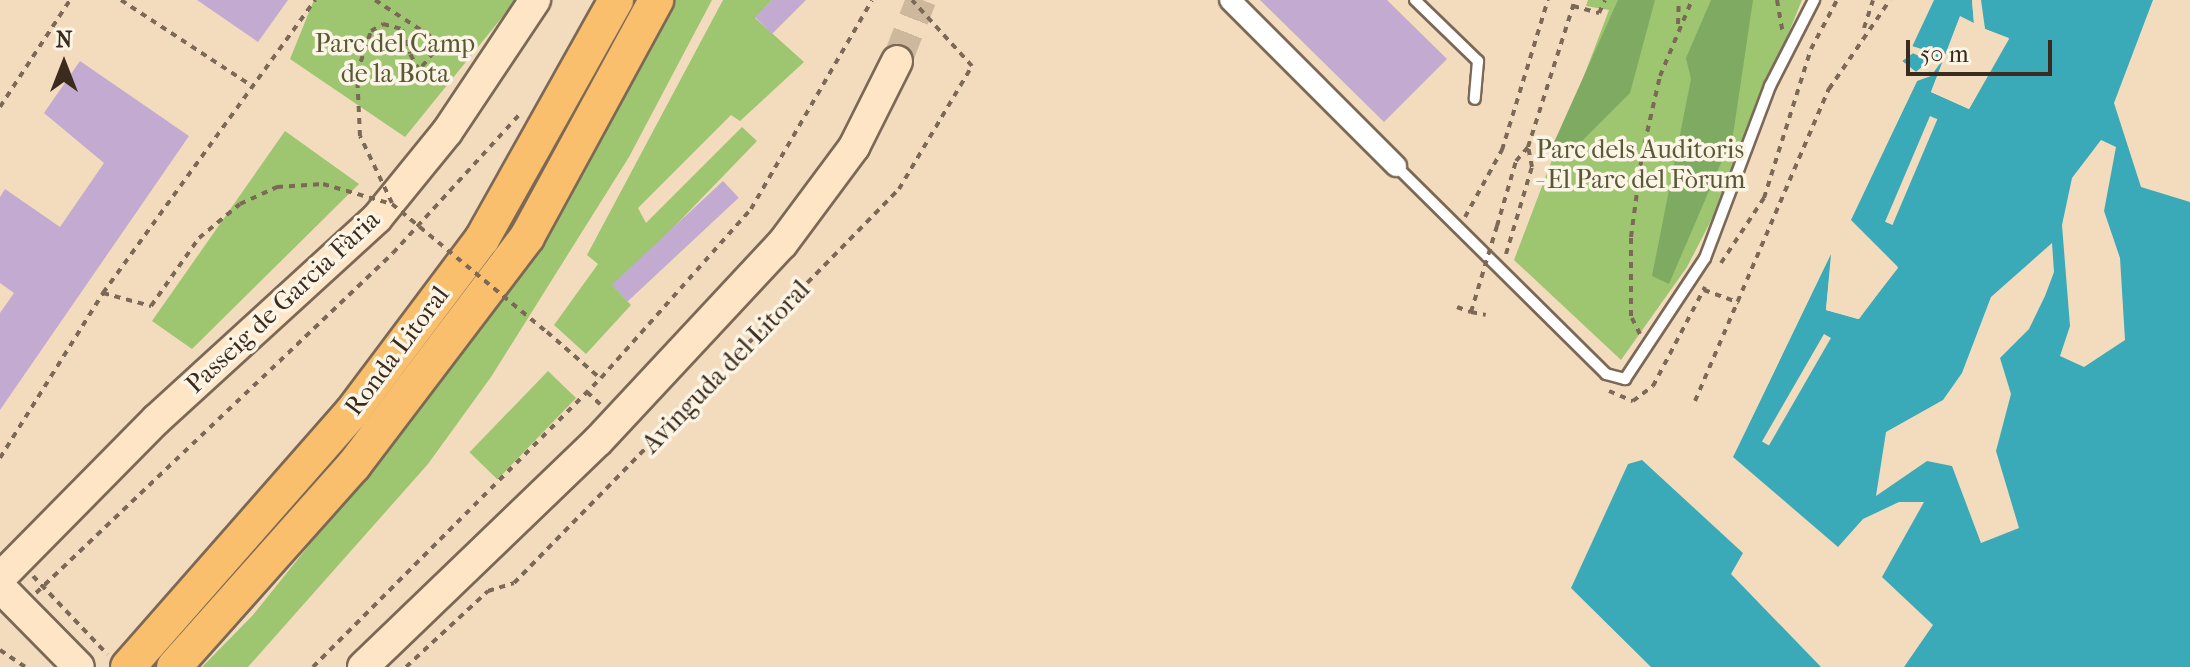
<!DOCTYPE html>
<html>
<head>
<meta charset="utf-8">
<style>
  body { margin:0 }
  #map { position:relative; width:2190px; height:667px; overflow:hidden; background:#f3dcbd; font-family:"IM FELL French Canon",serif }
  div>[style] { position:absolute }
  .green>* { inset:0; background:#9ec570; transform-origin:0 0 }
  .forest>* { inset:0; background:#7eaa62 }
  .water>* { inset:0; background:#3baab8 }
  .pier>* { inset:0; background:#f3dcbd; transform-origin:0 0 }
  .building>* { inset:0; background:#c3aad0; transform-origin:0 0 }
  .secondary-tunnel>* { height:30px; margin-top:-15px; transform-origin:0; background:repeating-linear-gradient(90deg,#ceb89d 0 30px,transparent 0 45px) }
  .path>* { height:4px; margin-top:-2px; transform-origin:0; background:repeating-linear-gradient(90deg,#7b6856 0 6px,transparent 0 12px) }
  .roads { filter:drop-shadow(2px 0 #7b6856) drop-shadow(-2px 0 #7b6856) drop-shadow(0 2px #7b6856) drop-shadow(0 -2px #7b6856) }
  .service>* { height:10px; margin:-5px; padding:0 5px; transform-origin:5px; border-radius:5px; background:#fff }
  .minor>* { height:20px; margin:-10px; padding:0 10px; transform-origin:10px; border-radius:10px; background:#fff }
  .secondary>* { height:30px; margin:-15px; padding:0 15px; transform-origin:15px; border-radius:15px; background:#fde5c5 }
  .trunk>* { height:34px; margin:-17px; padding:0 17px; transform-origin:17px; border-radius:17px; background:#f9bf6d }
  .path-bridge>* { height:4px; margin-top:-2px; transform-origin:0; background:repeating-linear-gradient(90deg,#7b6856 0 6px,transparent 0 12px) }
  span { translate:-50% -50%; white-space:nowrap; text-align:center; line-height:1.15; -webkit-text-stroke:7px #fcf5e5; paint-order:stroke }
  .park-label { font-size:26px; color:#595837 }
  .street-label { font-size:26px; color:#3b2a1e }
  .north { position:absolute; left:24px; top:24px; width:80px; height:80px; -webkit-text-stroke:6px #fcf5e5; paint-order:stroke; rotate:0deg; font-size:22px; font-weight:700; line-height:32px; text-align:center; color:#3b2a1e }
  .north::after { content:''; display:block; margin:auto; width:28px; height:36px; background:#3b2a1e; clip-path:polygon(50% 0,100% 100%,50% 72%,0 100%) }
  .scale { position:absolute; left:1906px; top:40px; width:146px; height:36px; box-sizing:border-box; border:4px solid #3b2a1e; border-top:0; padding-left:10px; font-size:24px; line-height:28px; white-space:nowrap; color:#3b2a1e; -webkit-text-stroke:6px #fcf5e5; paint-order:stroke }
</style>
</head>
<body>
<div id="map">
  <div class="green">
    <div style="clip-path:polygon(314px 0,516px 0,405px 137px,290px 59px)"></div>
    <div style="clip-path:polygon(671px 0,712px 0,629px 157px,491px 377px,428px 464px,248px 667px,202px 667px,253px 615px,452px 367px,627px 92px)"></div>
    <div style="clip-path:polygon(723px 0,772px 0,755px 18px,804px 62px,740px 121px,731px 115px,638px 208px,646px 223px,742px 127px,757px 141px,615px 288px,631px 305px,586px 354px,554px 325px,598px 264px,587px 255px)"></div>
    <div style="clip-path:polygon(1588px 0,1802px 0,1717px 209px,1687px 267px,1621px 360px,1514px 260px,1609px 10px,1586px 6px)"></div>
    <div style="clip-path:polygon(285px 131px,359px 184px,192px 349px,152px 321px)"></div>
    <div style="left:548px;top:371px;width:39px;height:113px;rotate:44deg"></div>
  </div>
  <div class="forest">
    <div style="clip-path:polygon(1618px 0,1655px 0,1630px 93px,1582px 141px,1551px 149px)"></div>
    <div style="clip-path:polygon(1711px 0,1753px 0,1733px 135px,1669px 284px,1652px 276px,1691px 79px,1686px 58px)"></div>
  </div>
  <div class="water">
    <div style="clip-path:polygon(evenodd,1934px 0,1972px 0,1974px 24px,1960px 17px,1931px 92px,1969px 109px,2009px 38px,1985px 29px,1981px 0,2153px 0,2114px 103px,2141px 187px,2190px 202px,2190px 667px,1904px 667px,1933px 625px,1882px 577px,1924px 502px,1899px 502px,1863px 519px,1838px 547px,1733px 457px,1832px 251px,1826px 310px,1858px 319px,1898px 268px,1850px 220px,1917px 81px,1941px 63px,1933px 58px,1916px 72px,1902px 61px,1913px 53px,1927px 59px,1912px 47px,1934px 0,2101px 140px,2116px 147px,2104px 211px,2120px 258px,2125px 340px,2084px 367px,2060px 356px,2070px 326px,2062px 225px,2072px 178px,2101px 140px,1934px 0,2052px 243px,2054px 272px,2045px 296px,2029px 329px,2000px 358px,2011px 394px,1996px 451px,2019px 528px,1981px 543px,1952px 466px,1927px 461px,1876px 496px,1886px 432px,1943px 400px,1962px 373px,1991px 297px,2052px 243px)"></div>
    <div style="clip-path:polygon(1642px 460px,1743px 553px,1731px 574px,1821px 667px,1651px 667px,1571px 588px,1628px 464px)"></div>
  </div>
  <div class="pier">
    <div style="clip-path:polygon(1929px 0,1912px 46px,1928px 51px,1927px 60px,1913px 53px,1902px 61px,1916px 72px,1933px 58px,1941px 62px,1931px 76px,1917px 81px,1851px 220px,1898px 267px,1859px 319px,1826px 310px,1831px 254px,1733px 457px,1830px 249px,1836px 251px,1830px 307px,1857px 315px,1893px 268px,1846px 220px,1914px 79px,1929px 73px,1935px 64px,1916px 76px,1903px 73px,1898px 61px,1910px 50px)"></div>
    <div style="clip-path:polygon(1972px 0,1978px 26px,1962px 22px,1936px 90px,1968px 104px,2004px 41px,1981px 31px,1977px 0,1985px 29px,2009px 39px,1969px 109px,1931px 92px,1960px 16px,1974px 23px)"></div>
    <div style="left:1930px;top:116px;width:8px;height:115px;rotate:23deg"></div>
    <div style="left:1824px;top:334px;width:8px;height:124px;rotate:30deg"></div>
  </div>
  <div class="building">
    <div style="clip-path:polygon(197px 0,288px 0,258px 42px)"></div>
    <div style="clip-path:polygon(772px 0,806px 0,772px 34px,755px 17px)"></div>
    <div style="clip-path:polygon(1260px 0,1387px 0,1447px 59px,1384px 122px)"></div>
    <div style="clip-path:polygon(80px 61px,189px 136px,0 410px,0 313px,14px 293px,0 283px,0 197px,5px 189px,60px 227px,104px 163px,44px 113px)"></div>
    <div style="left:723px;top:181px;width:23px;height:152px;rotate:47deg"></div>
  </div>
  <div class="secondary-tunnel">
    <div style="left:897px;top:61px;width:66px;rotate:-68.5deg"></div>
  </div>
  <div class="path">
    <div style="left:121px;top:0;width:157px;rotate:33.3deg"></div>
    <div style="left:375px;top:0;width:79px;rotate:33.1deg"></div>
    <div style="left:441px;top:43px;width:35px;rotate:129deg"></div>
    <div style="left:419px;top:70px;width:18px;rotate:-119deg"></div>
    <div style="left:1777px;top:0;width:34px;rotate:80deg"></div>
    <div style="left:1573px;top:6px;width:27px;rotate:15deg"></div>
    <div style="left:1599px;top:13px;width:14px;rotate:-65deg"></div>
    <div style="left:1678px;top:24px;width:24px;rotate:-88deg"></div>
    <div style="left:1864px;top:28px;width:29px;rotate:-72deg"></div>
    <div style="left:0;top:107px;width:128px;rotate:-56.8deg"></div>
    <div style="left:1465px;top:217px;width:77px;rotate:-61.1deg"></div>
    <div style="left:1502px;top:150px;width:157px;rotate:-73deg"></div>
    <div style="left:1497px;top:226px;width:68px;rotate:-73.7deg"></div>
    <div style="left:1516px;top:161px;width:18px;rotate:-49deg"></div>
    <div style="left:1506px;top:254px;width:91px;rotate:-73.4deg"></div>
    <div style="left:1532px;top:167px;width:20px;rotate:-101deg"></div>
    <div style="left:1528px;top:147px;width:154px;rotate:-72.3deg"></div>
    <div style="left:1721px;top:263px;width:78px;rotate:-56.5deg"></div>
    <div style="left:1764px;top:198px;width:156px;rotate:-72.5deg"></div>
    <div style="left:1811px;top:49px;width:55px;rotate:-62deg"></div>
    <div style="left:1704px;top:290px;width:37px;rotate:20deg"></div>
    <div style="left:103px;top:293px;width:50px;rotate:15.2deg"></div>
    <div style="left:1471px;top:312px;width:15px;rotate:11deg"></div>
    <div style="left:547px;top:332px;width:70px;rotate:41deg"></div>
    <div style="left:1640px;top:334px;width:20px;rotate:-117deg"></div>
    <div style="left:1631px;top:316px;width:79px;rotate:-90deg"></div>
    <div style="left:1631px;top:237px;width:83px;rotate:-82.4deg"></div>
    <div style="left:1642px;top:155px;width:81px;rotate:-77.2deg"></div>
    <div style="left:1660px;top:76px;width:82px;rotate:-67.2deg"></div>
    <div style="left:1609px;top:391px;width:26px;rotate:23deg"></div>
    <div style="left:1633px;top:401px;width:25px;rotate:-37deg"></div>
    <div style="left:1653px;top:386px;width:112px;rotate:-62.3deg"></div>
    <div style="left:587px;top:392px;width:18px;rotate:43deg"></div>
    <div style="left:1695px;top:401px;width:340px;rotate:-66.8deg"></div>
    <div style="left:1829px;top:89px;width:108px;rotate:-55.6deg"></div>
    <div style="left:0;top:458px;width:195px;rotate:-58deg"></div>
    <div style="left:103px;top:293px;width:362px;rotate:-54.1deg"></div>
    <div style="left:33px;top:576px;width:108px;rotate:46.5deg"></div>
    <div style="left:36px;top:593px;width:493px;rotate:-43.6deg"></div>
    <div style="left:393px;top:253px;width:190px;rotate:-47.6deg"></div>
    <div style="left:0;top:650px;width:30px;rotate:34deg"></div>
    <div style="left:313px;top:667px;width:408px;rotate:-45.1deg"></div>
    <div style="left:601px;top:378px;width:226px;rotate:-48.4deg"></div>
    <div style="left:751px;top:209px;width:241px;rotate:-59.9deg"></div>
    <div style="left:406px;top:667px;width:112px;rotate:-42.8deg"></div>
    <div style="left:488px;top:591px;width:27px;rotate:-17deg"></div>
    <div style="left:514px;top:583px;width:551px;rotate:-45.66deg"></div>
    <div style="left:899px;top:189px;width:143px;rotate:-59.3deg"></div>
    <div style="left:972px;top:66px;width:89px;rotate:-132.3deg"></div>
  </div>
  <div class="roads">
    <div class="service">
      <div style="left:1415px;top:0;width:88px;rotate:44.1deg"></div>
      <div style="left:1478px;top:61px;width:38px;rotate:95deg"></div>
      <div style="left:1396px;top:166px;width:296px;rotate:44.7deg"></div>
      <div style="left:1606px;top:374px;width:20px;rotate:15deg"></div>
      <div style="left:1625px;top:379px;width:145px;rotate:-56.5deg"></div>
      <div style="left:1705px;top:258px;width:184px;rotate:-69.3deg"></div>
      <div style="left:1770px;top:86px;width:97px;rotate:-62.9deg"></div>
    </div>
    <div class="minor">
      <div style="left:1230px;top:0;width:235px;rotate:45deg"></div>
    </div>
    <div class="secondary">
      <div style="left:0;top:578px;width:223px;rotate:-45.4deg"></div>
      <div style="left:157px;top:419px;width:298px;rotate:-42.4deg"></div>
      <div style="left:377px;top:218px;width:111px;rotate:-50.9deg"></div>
      <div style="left:447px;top:132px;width:159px;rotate:-56.3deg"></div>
      <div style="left:0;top:587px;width:112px;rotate:45.4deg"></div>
      <div style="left:363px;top:667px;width:326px;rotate:-43.9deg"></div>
      <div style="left:598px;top:441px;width:270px;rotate:-47deg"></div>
      <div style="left:782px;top:244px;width:121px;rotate:-53.4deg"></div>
      <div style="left:854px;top:147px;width:96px;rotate:-63.4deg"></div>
    </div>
    <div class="trunk">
      <div style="left:128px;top:667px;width:339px;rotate:-48.7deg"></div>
      <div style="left:352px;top:412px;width:216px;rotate:-53.1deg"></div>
      <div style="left:482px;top:239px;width:274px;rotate:-60.7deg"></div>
      <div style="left:174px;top:667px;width:271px;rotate:-48.3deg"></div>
      <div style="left:354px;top:465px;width:286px;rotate:-52.8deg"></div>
      <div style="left:527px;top:237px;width:270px;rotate:-61.4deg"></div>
    </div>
  </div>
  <div class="path-bridge">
    <div style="left:392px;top:203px;width:74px;rotate:-115.5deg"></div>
    <div style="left:360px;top:136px;width:63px;rotate:-92.7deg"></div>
    <div style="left:357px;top:73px;width:44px;rotate:-71.6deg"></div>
    <div style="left:371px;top:31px;width:14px;rotate:-30deg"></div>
    <div style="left:383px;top:24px;width:20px;rotate:15deg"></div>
    <div style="left:402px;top:29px;width:26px;rotate:72deg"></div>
    <div style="left:151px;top:306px;width:83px;rotate:-54.8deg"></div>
    <div style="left:199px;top:238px;width:53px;rotate:-39.7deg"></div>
    <div style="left:240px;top:204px;width:41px;rotate:-24.7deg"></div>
    <div style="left:277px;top:187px;width:46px;rotate:-3.7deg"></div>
    <div style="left:323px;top:184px;width:72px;rotate:16.2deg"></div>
    <div style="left:392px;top:204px;width:201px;rotate:39.6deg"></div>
    <div style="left:1457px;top:307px;width:15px;rotate:20deg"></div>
    <div style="left:1471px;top:312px;width:90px;rotate:-73.2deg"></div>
  </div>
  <div class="park-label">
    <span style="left:395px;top:59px">Parc del Camp<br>de la Bota</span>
    <span style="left:1640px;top:165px">Parc dels Auditoris<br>- El Parc del Fòrum</span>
  </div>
  <div class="street-label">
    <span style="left:283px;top:302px;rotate:-43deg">Passeig de Garcia Fària</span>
    <span style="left:397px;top:351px;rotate:-53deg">Ronda Litoral</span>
    <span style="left:726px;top:367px;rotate:-46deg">Avinguda del Litoral</span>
  </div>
  <div class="north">N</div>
  <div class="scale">50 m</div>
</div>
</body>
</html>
